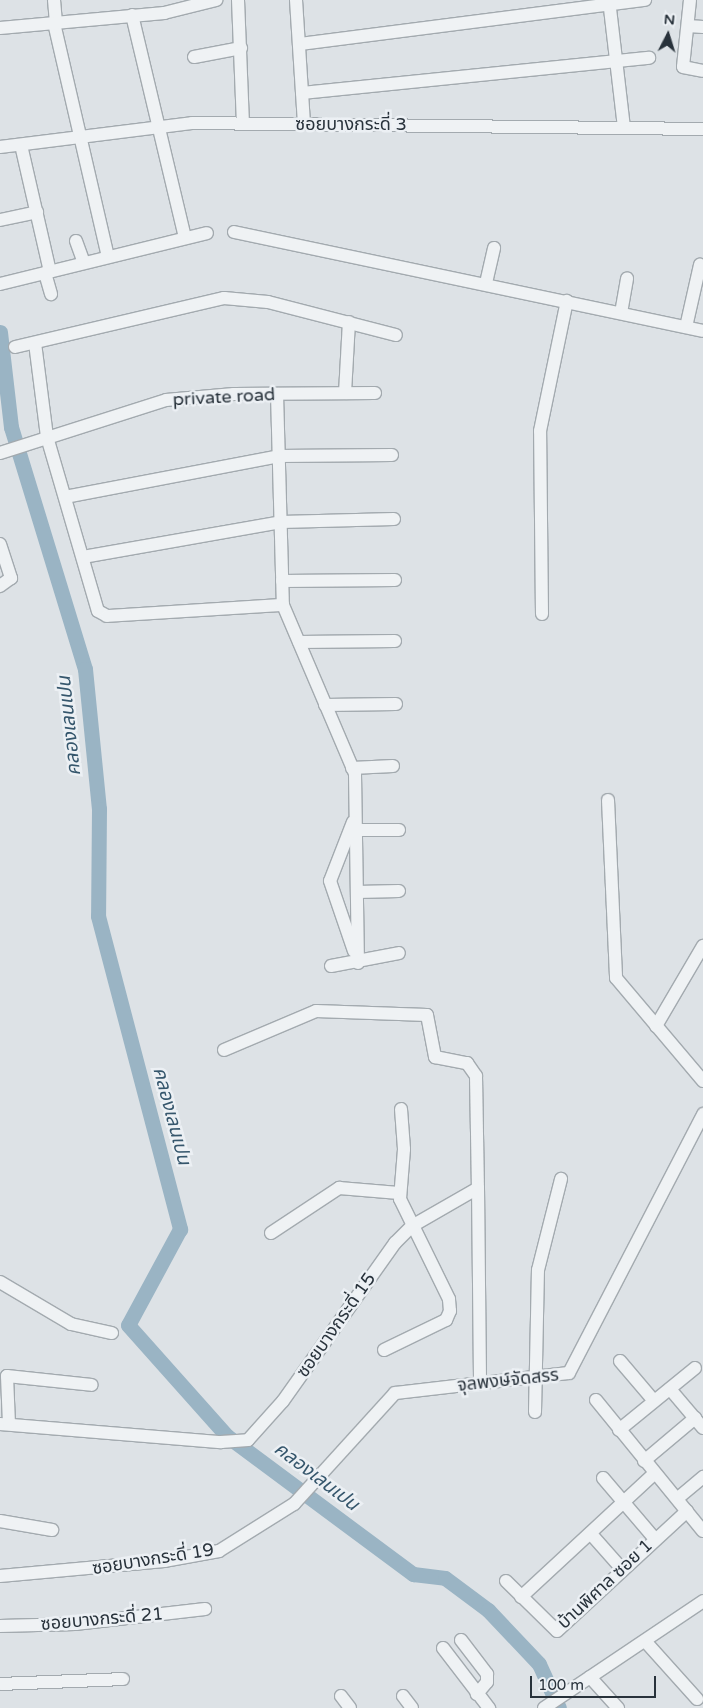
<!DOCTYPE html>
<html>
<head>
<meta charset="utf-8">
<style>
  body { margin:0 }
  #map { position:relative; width:703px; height:1708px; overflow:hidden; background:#dde2e6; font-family:"Varela Round","Noto Sans Thai",sans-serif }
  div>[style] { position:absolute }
  .river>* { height:15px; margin:-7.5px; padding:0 7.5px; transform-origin:7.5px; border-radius:7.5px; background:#9ab4c4 }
  .roads { filter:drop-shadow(1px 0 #a3aaaf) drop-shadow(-1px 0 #a3aaaf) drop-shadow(0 1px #a3aaaf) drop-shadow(0 -1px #a3aaaf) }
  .minor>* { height:12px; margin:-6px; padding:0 6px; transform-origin:6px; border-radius:6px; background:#eff2f4 }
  span { translate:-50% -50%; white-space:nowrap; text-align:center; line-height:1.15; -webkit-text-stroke:5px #ecf0f4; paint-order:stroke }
  .street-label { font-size:18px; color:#28323b }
  .water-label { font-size:19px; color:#35566c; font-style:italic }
  .north { position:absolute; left:643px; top:10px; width:50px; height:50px; -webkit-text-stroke:4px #ecf0f4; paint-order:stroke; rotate:5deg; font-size:14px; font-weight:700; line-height:20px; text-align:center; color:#28323b }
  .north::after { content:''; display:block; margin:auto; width:18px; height:22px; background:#28323b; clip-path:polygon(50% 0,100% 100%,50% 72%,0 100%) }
  .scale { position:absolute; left:530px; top:1676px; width:126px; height:22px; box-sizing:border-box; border:2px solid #28323b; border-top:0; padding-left:6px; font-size:15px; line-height:18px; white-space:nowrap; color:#28323b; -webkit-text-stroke:4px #ecf0f4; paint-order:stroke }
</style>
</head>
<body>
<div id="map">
  <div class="river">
    <div style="left:0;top:332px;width:96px;rotate:83.4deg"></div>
    <div style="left:11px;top:427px;width:253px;rotate:73deg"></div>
    <div style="left:85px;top:669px;width:141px;rotate:84.3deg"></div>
    <div style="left:99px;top:809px;width:107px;rotate:90.5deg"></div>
    <div style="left:98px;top:916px;width:324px;rotate:75.3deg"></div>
    <div style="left:180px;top:1229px;width:109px;rotate:118.4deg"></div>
    <div style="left:128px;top:1325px;width:149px;rotate:48.3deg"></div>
    <div style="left:227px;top:1436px;width:232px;rotate:36.6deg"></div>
    <div style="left:413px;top:1574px;width:32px;rotate:7deg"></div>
    <div style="left:445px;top:1578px;width:54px;rotate:36.7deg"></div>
    <div style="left:488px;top:1610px;width:74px;rotate:46.6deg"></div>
    <div style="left:539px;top:1664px;width:48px;rotate:65.6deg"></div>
  </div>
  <div class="roads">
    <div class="minor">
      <div style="left:54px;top:0;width:23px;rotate:85deg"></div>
      <div style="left:238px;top:0;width:123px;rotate:87.7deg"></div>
      <div style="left:296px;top:0;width:124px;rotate:86.3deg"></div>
      <div style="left:609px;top:0;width:129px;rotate:83.3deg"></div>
      <div style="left:690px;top:0;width:67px;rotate:96deg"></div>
      <div style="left:683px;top:67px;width:20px;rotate:11deg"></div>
      <div style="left:132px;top:15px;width:229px;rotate:76.6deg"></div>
      <div style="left:54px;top:23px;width:240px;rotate:77deg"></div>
      <div style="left:688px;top:26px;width:15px;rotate:4deg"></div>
      <div style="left:0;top:28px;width:165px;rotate:-5.2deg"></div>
      <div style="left:164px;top:13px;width:54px;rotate:-14deg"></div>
      <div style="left:300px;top:44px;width:348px;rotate:-7.3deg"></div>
      <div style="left:194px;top:57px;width:48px;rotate:-10.8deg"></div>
      <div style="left:302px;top:93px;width:349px;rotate:-5.8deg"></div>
      <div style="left:21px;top:145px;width:130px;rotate:77.1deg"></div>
      <div style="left:0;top:147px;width:193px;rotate:-7.1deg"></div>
      <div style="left:192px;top:123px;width:511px;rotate:0.67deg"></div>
      <div style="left:0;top:220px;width:38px;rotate:-12deg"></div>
      <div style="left:234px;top:232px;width:479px;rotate:11.9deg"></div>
      <div style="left:76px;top:241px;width:23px;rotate:70deg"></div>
      <div style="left:45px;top:273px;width:22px;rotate:74deg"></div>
      <div style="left:486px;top:283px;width:36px;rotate:-77deg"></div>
      <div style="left:0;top:284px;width:213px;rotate:-13.8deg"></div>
      <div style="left:621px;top:313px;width:35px;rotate:-80deg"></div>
      <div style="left:686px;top:327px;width:64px;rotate:-77.3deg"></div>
      <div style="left:35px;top:343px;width:95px;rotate:82.7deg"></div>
      <div style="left:47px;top:437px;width:181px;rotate:73.7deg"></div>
      <div style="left:98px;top:611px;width:10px;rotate:29deg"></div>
      <div style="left:107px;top:616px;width:176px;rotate:-3.6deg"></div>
      <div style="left:15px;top:347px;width:215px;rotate:-13.2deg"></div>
      <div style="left:224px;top:298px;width:44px;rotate:5.2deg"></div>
      <div style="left:268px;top:302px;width:132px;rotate:14.5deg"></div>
      <div style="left:345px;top:393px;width:71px;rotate:-86.8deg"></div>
      <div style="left:277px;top:394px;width:211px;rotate:88.4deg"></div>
      <div style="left:283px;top:605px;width:184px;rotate:66.9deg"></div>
      <div style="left:355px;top:774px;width:189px;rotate:89.1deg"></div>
      <div style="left:0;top:453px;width:174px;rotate:-17.7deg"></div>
      <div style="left:166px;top:400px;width:68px;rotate:-5deg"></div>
      <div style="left:234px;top:394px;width:141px;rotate:-0.4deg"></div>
      <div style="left:65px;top:497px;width:218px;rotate:-10.8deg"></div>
      <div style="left:279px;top:456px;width:113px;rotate:-0.5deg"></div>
      <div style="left:0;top:544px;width:36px;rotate:72deg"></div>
      <div style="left:11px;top:578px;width:14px;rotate:144deg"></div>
      <div style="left:83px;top:557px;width:201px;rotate:-10deg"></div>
      <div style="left:281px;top:522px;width:113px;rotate:-1.5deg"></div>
      <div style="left:282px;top:581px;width:113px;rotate:-0.5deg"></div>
      <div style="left:542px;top:614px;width:183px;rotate:-90.6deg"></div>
      <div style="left:540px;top:431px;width:133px;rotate:-78.3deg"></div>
      <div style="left:299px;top:642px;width:96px;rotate:-0.6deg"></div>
      <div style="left:325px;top:705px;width:71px;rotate:-0.8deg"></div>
      <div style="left:352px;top:768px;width:41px;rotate:-2.8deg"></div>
      <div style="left:608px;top:800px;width:178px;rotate:87.4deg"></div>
      <div style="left:616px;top:978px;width:135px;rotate:49.8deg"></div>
      <div style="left:353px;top:822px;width:63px;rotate:111.3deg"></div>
      <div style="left:330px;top:881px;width:74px;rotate:71.1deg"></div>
      <div style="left:356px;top:830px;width:43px"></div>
      <div style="left:357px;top:892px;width:42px;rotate:-1.4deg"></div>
      <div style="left:331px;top:966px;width:69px;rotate:-10.8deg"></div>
      <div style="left:656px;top:1026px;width:93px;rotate:-59.6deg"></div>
      <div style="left:224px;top:1050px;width:100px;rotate:-23deg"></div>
      <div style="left:316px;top:1011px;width:111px;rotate:2.1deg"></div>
      <div style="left:427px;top:1015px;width:43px;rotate:79.2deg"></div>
      <div style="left:435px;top:1057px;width:33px;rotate:11deg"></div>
      <div style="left:467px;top:1063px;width:16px;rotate:55deg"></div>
      <div style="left:476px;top:1076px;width:112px;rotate:89deg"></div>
      <div style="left:271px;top:1233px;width:82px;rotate:-33.5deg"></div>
      <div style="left:339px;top:1188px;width:60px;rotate:4.8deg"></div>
      <div style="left:0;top:1282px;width:82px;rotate:30.6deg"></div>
      <div style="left:71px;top:1324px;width:42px;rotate:12.4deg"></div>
      <div style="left:384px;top:1350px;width:69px;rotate:-25.8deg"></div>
      <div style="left:446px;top:1320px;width:10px;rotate:-66deg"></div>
      <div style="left:450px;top:1311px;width:12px;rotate:-95deg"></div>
      <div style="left:449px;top:1299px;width:111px;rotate:-116.1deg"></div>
      <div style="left:400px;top:1199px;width:50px;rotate:-85.4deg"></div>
      <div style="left:404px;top:1149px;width:40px;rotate:-94.3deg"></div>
      <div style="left:620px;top:1361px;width:52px;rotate:49.6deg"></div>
      <div style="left:670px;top:1389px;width:51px;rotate:49.8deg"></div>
      <div style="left:596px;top:1400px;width:169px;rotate:50.8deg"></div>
      <div style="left:535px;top:1412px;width:142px;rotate:-88.8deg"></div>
      <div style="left:538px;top:1270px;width:94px;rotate:-75.8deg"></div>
      <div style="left:0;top:1424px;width:222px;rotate:4.7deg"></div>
      <div style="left:221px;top:1442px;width:27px;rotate:-4deg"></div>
      <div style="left:248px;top:1440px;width:52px;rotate:-48.1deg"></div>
      <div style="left:283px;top:1401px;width:194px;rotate:-54.7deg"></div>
      <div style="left:395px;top:1243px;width:24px;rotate:-45deg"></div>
      <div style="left:412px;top:1226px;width:76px;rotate:-29.9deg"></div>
      <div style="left:478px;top:1188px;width:194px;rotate:89.4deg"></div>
      <div style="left:9px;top:1424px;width:48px;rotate:-92.4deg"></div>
      <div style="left:7px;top:1376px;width:85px;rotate:6deg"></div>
      <div style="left:619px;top:1430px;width:98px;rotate:-39.2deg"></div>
      <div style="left:644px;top:1461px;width:67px;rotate:-40.1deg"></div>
      <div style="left:603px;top:1478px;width:79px;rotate:49.6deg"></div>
      <div style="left:678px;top:1498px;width:33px;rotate:-40deg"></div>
      <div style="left:0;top:1521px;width:53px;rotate:9.8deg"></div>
      <div style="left:591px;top:1534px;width:48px;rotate:48.4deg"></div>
      <div style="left:0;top:1576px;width:165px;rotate:-5.2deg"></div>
      <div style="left:164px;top:1561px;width:56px;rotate:-10.3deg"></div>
      <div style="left:219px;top:1551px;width:89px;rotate:-32.1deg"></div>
      <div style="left:294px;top:1504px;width:150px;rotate:-47.7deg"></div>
      <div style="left:395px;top:1393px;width:175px;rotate:-6.6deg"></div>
      <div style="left:569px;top:1373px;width:292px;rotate:-62.6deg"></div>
      <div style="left:506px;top:1581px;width:71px;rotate:44.4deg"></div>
      <div style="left:557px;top:1631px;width:177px;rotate:-42.7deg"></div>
      <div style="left:521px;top:1597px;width:181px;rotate:-42.8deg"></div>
      <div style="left:0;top:1626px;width:75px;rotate:-1.5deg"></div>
      <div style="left:75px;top:1624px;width:131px;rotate:-6.6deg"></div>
      <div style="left:461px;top:1640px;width:43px;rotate:52.6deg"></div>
      <div style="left:487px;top:1674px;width:8px;rotate:90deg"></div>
      <div style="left:487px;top:1682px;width:16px;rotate:130deg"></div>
      <div style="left:645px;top:1641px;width:78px;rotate:48.1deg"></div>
      <div style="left:443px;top:1648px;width:76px;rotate:52.5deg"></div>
      <div style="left:590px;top:1677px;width:42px;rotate:47.9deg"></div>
      <div style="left:0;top:1684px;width:123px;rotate:-2.3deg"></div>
      <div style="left:341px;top:1696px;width:15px;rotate:53deg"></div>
      <div style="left:403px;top:1696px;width:15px;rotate:53deg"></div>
      <div style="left:544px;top:1708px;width:192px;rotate:-33.9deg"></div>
    </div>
  </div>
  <div class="street-label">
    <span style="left:351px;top:124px">ซอยบางกระดี่ 3</span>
    <span style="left:224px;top:397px;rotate:-3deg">private road</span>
    <span style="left:336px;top:1325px;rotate:-55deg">ซอยบางกระดี่ 15</span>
    <span style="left:508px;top:1380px;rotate:-6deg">จุลพงษ์จัดสรร</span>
    <span style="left:153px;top:1559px;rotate:-9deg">ซอยบางกระดี่ 19</span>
    <span style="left:605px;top:1584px;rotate:-43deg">บ้านพิศาล ซอย 1</span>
    <span style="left:102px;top:1619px;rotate:-5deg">ซอยบางกระดี่ 21</span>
  </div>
  <div class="water-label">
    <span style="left:70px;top:726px;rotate:-96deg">คลองเลนเปน</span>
    <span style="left:171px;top:1116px;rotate:75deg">คลองเลนเปน</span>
    <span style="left:316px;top:1477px;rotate:37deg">คลองเลนเปน</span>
  </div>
  <div class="north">N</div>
  <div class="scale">100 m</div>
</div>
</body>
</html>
